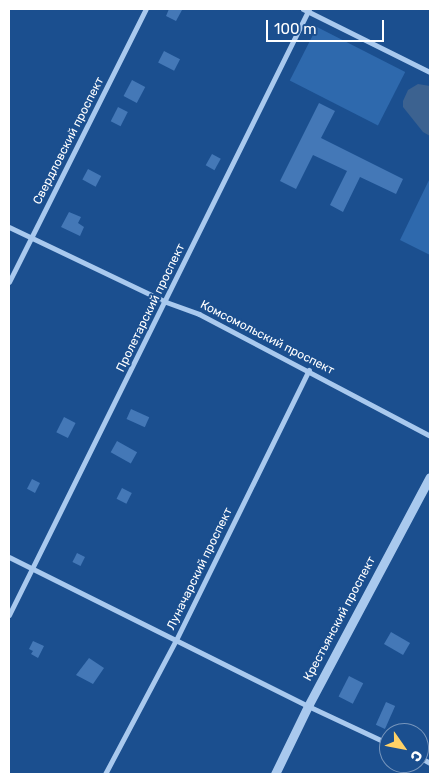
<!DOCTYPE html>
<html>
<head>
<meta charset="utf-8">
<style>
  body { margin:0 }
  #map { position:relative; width:439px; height:783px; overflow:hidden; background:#1b4f8f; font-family:Rubik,sans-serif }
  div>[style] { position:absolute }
  .green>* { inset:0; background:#2e69ad; transform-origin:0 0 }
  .water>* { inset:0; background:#3c6290 }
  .building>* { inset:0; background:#4478b7; transform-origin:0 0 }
  .minor>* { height:5px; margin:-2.5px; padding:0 2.5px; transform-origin:2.5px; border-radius:2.5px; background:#a9c9ee }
  .tertiary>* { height:9px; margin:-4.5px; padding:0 4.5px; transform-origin:4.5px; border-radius:4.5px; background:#a9c9ee }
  span { translate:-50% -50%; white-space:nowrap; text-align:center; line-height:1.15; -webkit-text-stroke:4px #1b4f8f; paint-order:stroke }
  .street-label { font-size:12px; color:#fff }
  .frame { position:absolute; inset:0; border:10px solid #fff; pointer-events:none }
  .north { position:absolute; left:379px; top:723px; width:50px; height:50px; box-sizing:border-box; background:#1b4f8f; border:1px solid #7695bc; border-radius:50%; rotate:123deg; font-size:14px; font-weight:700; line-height:20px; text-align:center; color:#fff }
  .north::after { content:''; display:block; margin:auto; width:18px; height:22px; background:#ffd166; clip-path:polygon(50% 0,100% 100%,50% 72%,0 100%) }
  .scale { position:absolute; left:266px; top:20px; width:118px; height:22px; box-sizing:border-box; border:2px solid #fff; border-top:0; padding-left:6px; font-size:15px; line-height:18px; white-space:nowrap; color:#fff; -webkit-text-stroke:4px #1b4f8f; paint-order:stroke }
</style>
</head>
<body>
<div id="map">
  <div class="green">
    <div style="left:317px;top:27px;width:99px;height:60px;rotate:27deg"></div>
    <div style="clip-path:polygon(430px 178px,430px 255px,400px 240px)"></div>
  </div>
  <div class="water">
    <div style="clip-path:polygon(418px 84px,430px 86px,430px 136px,423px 132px,403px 107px,403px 101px,408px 90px)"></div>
  </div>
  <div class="building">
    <div style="clip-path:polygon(169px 9px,182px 10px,176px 21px,166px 16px)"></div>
    <div style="left:164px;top:51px;width:18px;height:13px;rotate:27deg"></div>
    <div style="left:132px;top:80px;width:15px;height:18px;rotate:28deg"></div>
    <div style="clip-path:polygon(319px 103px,335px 111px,321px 138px,403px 179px,396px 194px,360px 177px,343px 212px,330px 205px,347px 171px,313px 155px,296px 189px,280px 181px)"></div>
    <div style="left:118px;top:107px;width:11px;height:16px;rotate:27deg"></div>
    <div style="left:212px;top:154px;width:10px;height:13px;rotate:29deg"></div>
    <div style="left:88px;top:169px;width:15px;height:12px;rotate:28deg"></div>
    <div style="clip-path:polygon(69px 212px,81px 217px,78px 223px,84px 227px,80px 236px,61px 227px)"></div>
    <div style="left:131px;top:409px;width:20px;height:11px;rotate:24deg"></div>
    <div style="left:64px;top:417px;width:13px;height:17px;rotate:27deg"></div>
    <div style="left:117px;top:441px;width:23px;height:13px;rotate:29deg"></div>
    <div style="left:32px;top:479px;width:9px;height:11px;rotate:27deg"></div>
    <div style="left:122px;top:488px;width:11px;height:12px;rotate:27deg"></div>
    <div style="left:77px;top:553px;width:9px;height:10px;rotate:27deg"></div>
    <div style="left:391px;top:632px;width:22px;height:14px;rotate:30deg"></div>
    <div style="clip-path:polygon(33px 641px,44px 646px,38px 658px,31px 654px,33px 651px,29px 649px)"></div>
    <div style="clip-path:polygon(89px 658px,104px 668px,93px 684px,76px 675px)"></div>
    <div style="left:349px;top:676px;width:16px;height:23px;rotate:27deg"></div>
    <div style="left:386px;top:702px;width:10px;height:25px;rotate:24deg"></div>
  </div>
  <div class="minor">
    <div style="left:303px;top:9px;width:142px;rotate:26.4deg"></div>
    <div style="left:9px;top:227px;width:174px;rotate:25.5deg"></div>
    <div style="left:166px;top:302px;width:35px;rotate:20deg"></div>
    <div style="left:199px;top:314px;width:261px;rotate:27.8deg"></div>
    <div style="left:9px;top:282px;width:305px;rotate:-63.4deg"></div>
    <div style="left:9px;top:557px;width:334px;rotate:26.5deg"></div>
    <div style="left:308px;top:706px;width:89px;rotate:25.1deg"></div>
    <div style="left:9px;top:615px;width:676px;rotate:-63.66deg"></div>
    <div style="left:419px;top:757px;width:13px;rotate:29deg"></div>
    <div style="left:105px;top:774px;width:152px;rotate:-62.1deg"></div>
    <div style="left:176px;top:640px;width:301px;rotate:-63.8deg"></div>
  </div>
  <div class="tertiary">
    <div style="left:275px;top:774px;width:76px;rotate:-64.1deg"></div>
    <div style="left:308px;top:706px;width:259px;rotate:-62deg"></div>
  </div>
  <div class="street-label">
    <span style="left:69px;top:141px;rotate:-63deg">Свердловский проспект</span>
    <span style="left:151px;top:308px;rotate:-64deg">Пролетарский проспект</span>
    <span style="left:267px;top:338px;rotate:27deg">Комсомольский проспект</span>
    <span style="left:200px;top:569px;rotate:-64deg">Луначарский проспект</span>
    <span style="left:340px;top:619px;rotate:-62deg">Крестьянский проспект</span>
  </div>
  <div class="frame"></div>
  <div class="north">С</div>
  <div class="scale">100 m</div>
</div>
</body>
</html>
